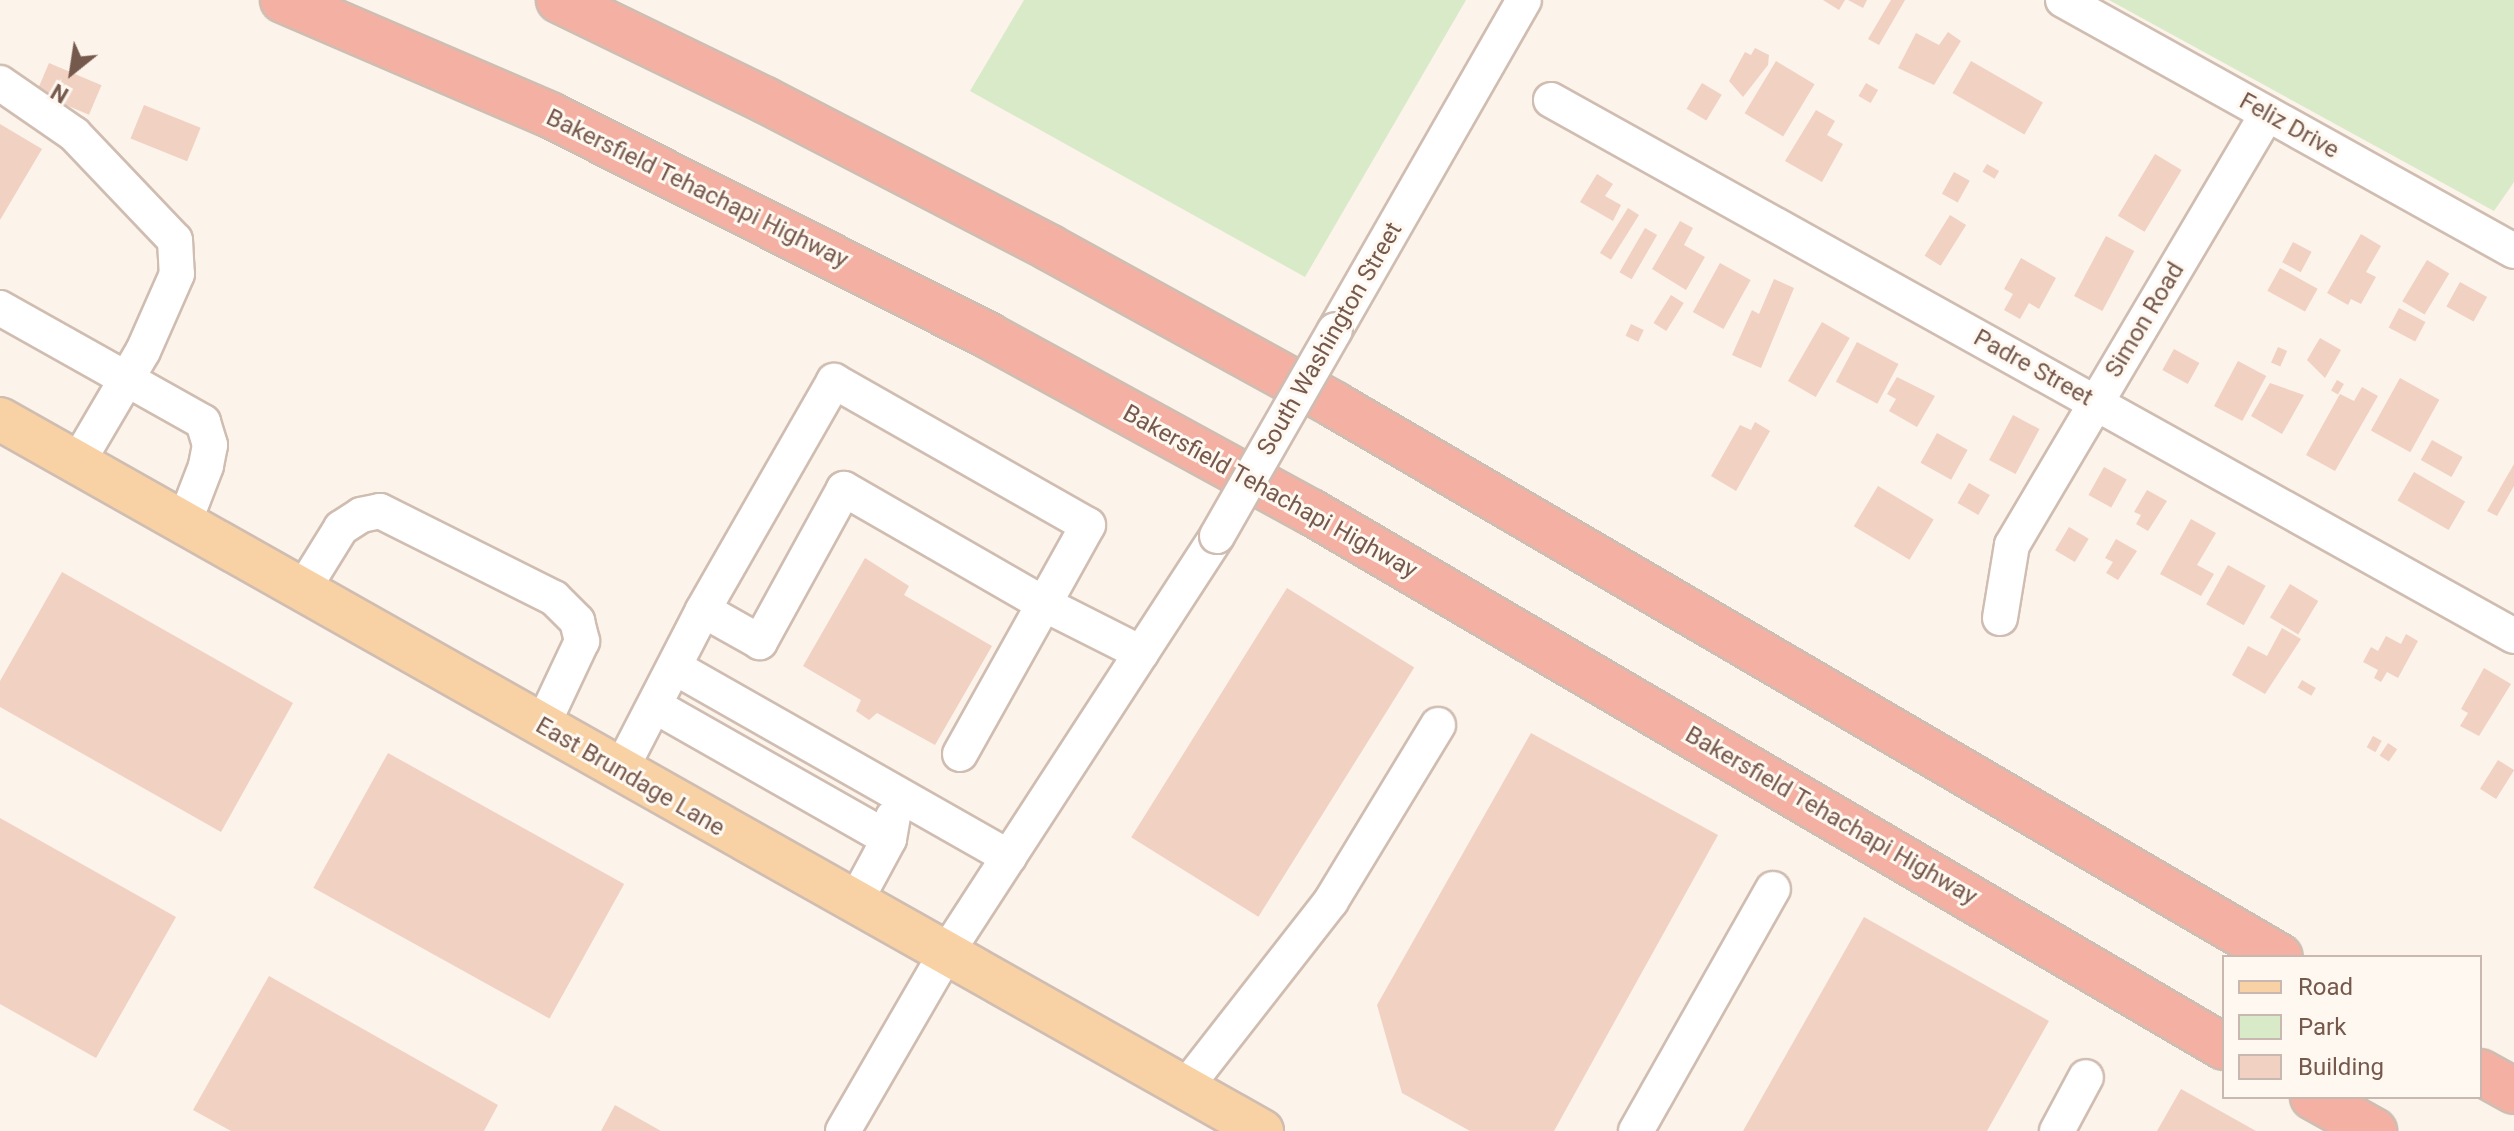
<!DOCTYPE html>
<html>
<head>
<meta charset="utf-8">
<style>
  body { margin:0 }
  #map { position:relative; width:2514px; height:1131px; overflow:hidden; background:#fcf3ea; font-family:Roboto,sans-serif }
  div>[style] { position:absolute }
  .green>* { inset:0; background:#d8eac8 }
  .building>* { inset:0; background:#f1d1c2; transform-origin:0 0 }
  .roads { filter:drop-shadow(2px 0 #d0bdb1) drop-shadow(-2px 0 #d0bdb1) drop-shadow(0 2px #d0bdb1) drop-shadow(0 -2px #d0bdb1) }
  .minor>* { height:34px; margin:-17px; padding:0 17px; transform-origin:17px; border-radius:17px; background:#fff }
  .major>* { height:42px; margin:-21px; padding:0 21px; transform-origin:21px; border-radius:21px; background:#f8d2a5 }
  .highway>* { height:44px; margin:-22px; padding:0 22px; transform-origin:22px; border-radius:22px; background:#f4b1a3 }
  .bridges { filter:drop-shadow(2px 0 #d0bdb1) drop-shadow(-2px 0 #d0bdb1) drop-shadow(0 2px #d0bdb1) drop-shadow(0 -2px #d0bdb1) }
  .minor-bridge>* { height:34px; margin:-17px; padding:0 17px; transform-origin:17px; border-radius:17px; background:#fff }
  span { translate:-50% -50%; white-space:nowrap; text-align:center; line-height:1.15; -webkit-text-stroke:6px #fef8f0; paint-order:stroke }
  .street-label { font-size:24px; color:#76594d }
  .legend { position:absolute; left:2222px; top:955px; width:260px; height:144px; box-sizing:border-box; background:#fef8f0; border:2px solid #c8b8af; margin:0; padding:10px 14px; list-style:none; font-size:24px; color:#76594d }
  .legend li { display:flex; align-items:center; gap:16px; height:40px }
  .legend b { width:40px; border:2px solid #c8b8af }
  .north { position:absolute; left:32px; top:32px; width:80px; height:80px; -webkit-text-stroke:6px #fef8f0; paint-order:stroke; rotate:210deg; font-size:22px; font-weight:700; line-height:32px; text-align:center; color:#76594d }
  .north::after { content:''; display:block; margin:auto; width:28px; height:36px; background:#76594d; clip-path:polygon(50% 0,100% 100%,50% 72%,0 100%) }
</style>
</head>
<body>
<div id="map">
  <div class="green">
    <div style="clip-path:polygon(1024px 0,1466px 0,1305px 277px,970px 91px)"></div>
    <div style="clip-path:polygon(2109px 0,2514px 0,2514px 182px,2494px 211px)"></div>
  </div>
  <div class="building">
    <div style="clip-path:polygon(1823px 0,1845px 0,1839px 10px)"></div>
    <div style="clip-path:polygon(1848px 0,1867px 0,1863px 8px)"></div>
    <div style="clip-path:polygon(1891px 0,1905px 0,1879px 45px,1868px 39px)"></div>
    <div style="clip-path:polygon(1948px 32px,1961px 41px,1934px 85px,1898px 68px,1916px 33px,1939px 45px)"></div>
    <div style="clip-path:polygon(1755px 48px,1769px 55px,1768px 65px,1743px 97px,1729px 81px,1745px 52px,1751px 55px)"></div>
    <div style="left:1776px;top:61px;width:45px;height:61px;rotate:31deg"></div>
    <div style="left:1971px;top:61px;width:83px;height:37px;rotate:30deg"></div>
    <div style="left:49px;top:63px;width:57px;height:32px;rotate:23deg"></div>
    <div style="left:1702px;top:83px;width:23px;height:30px;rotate:31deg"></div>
    <div style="left:1866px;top:83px;width:14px;height:15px;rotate:30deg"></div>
    <div style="left:144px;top:105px;width:61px;height:36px;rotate:22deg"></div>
    <div style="clip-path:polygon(1816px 110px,1835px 121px,1827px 135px,1843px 144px,1822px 182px,1785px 161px)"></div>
    <div style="clip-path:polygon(0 124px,42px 149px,0 220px)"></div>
    <div style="left:2155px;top:154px;width:31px;height:72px;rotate:31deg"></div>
    <div style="left:1987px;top:164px;width:14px;height:9px;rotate:30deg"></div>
    <div style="left:1954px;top:172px;width:18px;height:25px;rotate:29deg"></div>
    <div style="clip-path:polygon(1597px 174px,1613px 184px,1605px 196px,1621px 205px,1613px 221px,1580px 202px)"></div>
    <div style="left:1628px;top:208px;width:13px;height:53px;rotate:32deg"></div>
    <div style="left:1950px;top:215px;width:19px;height:48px;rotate:32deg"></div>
    <div style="clip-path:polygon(1680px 221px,1693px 228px,1684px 245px,1705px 257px,1686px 290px,1652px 269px)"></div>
    <div style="left:1645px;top:228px;width:14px;height:51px;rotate:30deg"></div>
    <div style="clip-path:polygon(2361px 234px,2381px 246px,2366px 272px,2376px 277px,2361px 304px,2351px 299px,2348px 305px,2327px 293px)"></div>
    <div style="left:2106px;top:236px;width:32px;height:68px;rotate:28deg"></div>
    <div style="left:2293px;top:242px;width:21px;height:23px;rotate:28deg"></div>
    <div style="clip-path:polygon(2021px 258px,2056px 278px,2039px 309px,2029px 303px,2020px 319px,2004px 310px,2013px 294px,2004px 289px)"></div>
    <div style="left:2427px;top:260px;width:26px;height:48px;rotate:31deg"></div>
    <div style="left:1720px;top:263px;width:35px;height:56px;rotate:29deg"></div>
    <div style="left:2280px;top:268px;width:43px;height:26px;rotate:29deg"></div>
    <div style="clip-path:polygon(1774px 279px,1794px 288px,1761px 368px,1732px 355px,1752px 310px,1759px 314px)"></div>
    <div style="left:2460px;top:282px;width:31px;height:28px;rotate:29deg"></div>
    <div style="left:1671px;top:295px;width:15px;height:33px;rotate:32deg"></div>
    <div style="left:2399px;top:308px;width:30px;height:22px;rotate:28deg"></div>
    <div style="left:1822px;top:322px;width:32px;height:68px;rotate:30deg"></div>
    <div style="left:1631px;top:324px;width:14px;height:13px;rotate:25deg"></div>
    <div style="clip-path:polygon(2320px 338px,2341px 350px,2325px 378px,2307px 360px)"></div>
    <div style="left:1857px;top:342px;width:47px;height:45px;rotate:28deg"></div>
    <div style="left:2278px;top:347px;width:10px;height:17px;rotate:24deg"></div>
    <div style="left:2174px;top:349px;width:29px;height:24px;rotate:29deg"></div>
    <div style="left:2238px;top:361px;width:32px;height:51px;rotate:28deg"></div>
    <div style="clip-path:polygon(1897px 377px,1935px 396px,1917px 427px,1889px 411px,1896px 399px,1887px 394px)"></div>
    <div style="left:2400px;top:378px;width:45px;height:60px;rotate:29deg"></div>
    <div style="left:2337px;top:380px;width:8px;height:12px;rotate:30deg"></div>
    <div style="clip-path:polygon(2270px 383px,2304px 395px,2282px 434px,2251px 416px)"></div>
    <div style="clip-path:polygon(2362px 387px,2378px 396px,2335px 471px,2306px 455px,2340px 394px,2354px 401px)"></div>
    <div style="left:2013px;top:415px;width:30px;height:51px;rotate:28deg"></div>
    <div style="clip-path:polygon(1755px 422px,1770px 431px,1736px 491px,1711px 476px,1740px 425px,1751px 430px)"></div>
    <div style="left:1937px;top:433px;width:35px;height:34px;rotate:29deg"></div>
    <div style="left:2432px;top:440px;width:35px;height:23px;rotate:29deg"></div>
    <div style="clip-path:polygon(2514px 464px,2514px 486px,2497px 516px,2487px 511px)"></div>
    <div style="left:2104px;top:467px;width:26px;height:32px;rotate:29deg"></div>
    <div style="left:2414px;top:472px;width:59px;height:33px;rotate:30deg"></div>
    <div style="left:1969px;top:483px;width:24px;height:23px;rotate:30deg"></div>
    <div style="left:1878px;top:486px;width:65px;height:47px;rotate:31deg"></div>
    <div style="clip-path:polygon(2147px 490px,2167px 501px,2148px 531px,2136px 524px,2141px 515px,2134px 512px)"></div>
    <div style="clip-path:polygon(2191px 519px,2216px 533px,2197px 565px,2214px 574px,2201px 596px,2160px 574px)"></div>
    <div style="left:2069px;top:527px;width:23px;height:27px;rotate:31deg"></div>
    <div style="clip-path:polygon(2116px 539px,2137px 551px,2118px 580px,2106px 573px,2113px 562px,2105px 558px)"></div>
    <div style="clip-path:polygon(865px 558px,909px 586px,904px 595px,992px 646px,935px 745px,877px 713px,869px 720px,856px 711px,861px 700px,803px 666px)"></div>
    <div style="left:2228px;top:565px;width:43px;height:45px;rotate:29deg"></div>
    <div style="clip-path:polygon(62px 572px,293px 703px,221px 832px,0 707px,0 681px)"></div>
    <div style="left:2290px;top:584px;width:33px;height:39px;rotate:31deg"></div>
    <div style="left:1287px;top:588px;width:150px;height:294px;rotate:32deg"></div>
    <div style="clip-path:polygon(2282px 628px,2301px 639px,2265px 694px,2232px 675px,2248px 646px,2267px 656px)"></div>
    <div style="clip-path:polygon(2406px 634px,2418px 641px,2398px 678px,2387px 672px,2381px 682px,2374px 678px,2378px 670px,2363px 662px,2371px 647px,2378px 651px,2386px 636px,2401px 644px)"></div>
    <div style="clip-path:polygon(2484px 668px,2511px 684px,2479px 736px,2460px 726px,2468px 713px,2461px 709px)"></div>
    <div style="left:2302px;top:680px;width:16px;height:9px;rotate:30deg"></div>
    <div style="clip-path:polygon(1531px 733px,1718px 835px,1554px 1131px,1470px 1131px,1402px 1093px,1377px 1005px)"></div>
    <div style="left:2373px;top:736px;width:10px;height:13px;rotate:29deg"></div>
    <div style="left:2388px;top:743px;width:11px;height:15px;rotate:34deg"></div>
    <div style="left:388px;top:753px;width:270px;height:154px;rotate:29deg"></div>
    <div style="left:2498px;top:760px;width:19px;height:34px;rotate:32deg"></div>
    <div style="clip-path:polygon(0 818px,176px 917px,96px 1058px,0 1004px)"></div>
    <div style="clip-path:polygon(1864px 917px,2049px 1021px,1987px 1131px,1743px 1131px)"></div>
    <div style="clip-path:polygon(269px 976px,498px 1105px,484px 1131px,231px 1131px,193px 1110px)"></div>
    <div style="clip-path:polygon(2181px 1089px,2256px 1131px,2157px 1131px)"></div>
    <div style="clip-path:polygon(615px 1105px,661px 1131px,601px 1131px)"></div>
  </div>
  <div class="roads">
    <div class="minor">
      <div style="left:2063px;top:0;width:516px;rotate:29.1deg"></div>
      <div style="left:0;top:83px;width:90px;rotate:34.6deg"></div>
      <div style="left:74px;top:134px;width:146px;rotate:46.4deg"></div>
      <div style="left:175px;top:240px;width:34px;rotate:87deg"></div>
      <div style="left:177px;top:274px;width:84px;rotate:113.8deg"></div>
      <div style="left:143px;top:351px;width:130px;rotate:120.5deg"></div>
      <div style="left:1551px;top:100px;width:1102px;rotate:29.1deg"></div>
      <div style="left:0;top:308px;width:233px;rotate:29.3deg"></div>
      <div style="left:203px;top:422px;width:24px;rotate:73deg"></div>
      <div style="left:210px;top:445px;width:21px;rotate:101deg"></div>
      <div style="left:206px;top:466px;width:61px;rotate:111.1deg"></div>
      <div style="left:1335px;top:330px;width:380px;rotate:-60.2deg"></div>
      <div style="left:302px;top:591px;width:74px;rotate:-58.2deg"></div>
      <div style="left:341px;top:528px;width:24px;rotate:-33deg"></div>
      <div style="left:361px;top:515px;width:19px;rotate:-12deg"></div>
      <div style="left:380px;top:511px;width:195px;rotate:26.6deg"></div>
      <div style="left:554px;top:598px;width:33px;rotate:45deg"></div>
      <div style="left:577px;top:621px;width:21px;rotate:76deg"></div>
      <div style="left:582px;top:641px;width:94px;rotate:115.2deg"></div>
      <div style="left:2000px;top:618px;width:74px;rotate:-80.7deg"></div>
      <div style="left:2012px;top:545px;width:501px;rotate:-59.39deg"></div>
      <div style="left:676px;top:668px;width:383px;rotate:29.6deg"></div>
      <div style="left:655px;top:706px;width:269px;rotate:29.6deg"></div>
      <div style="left:960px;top:754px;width:172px;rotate:-60.8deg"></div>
      <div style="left:1044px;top:604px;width:109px;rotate:26.8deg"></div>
      <div style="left:620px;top:771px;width:181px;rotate:-62.7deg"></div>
      <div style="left:703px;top:610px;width:264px;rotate:-60.2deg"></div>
      <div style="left:834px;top:381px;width:292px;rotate:29.6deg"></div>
      <div style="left:1088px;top:525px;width:90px;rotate:119.1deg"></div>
      <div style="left:1044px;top:604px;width:231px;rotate:-150.1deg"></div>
      <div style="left:844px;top:489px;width:175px;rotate:118.8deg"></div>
      <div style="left:760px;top:642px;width:65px;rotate:-150.7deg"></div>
      <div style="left:854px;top:904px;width:74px;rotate:-61.7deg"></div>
      <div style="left:889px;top:839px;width:22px;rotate:-80deg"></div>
      <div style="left:1185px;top:1088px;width:237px;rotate:-52deg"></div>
      <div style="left:1331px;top:901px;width:206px;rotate:-58.7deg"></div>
      <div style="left:843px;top:1131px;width:203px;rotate:-59.9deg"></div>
      <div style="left:945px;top:955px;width:500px;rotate:-57deg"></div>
      <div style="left:1636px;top:1131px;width:278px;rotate:-60.5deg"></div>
      <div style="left:2057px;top:1131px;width:61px;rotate:-61.8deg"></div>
    </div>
    <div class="major">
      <div style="left:0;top:419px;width:1449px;rotate:29.43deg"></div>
    </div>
    <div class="highway">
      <div style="left:283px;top:0;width:291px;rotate:23.3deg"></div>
      <div style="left:550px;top:115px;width:491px;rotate:26.7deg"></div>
      <div style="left:989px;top:336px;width:367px;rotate:28.7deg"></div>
      <div style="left:1311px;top:512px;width:1058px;rotate:30.37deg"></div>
      <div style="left:559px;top:0;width:229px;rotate:25.9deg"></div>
      <div style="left:765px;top:100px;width:321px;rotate:27.4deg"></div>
      <div style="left:1050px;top:248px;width:325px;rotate:28.8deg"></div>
      <div style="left:1335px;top:405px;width:1094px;rotate:30.29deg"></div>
      <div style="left:2480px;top:1072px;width:39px;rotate:29deg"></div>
      <div style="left:2313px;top:1097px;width:70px;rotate:29.1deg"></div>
    </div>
  </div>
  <div class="bridges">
    <div class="minor-bridge">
      <div style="left:1217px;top:536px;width:237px;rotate:-60.2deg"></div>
    </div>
  </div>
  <div class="street-label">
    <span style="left:2289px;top:126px;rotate:29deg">Feliz Drive</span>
    <span style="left:697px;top:189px;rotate:26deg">Bakersfield Tehachapi Highway</span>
    <span style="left:2145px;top:320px;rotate:-59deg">Simon Road</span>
    <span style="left:1330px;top:339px;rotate:-60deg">South Washington Street</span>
    <span style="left:2033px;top:368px;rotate:29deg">Padre Street</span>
    <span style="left:1270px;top:492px;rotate:29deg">Bakersfield Tehachapi Highway</span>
    <span style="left:630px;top:777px;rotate:30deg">East Brundage Lane</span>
    <span style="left:1831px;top:816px;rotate:30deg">Bakersfield Tehachapi Highway</span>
  </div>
  <ul class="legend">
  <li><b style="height:10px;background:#f8d2a5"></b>Road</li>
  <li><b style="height:22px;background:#d8eac8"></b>Park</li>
  <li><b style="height:22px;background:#f1d1c2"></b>Building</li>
  </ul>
  <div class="north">N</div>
</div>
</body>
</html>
